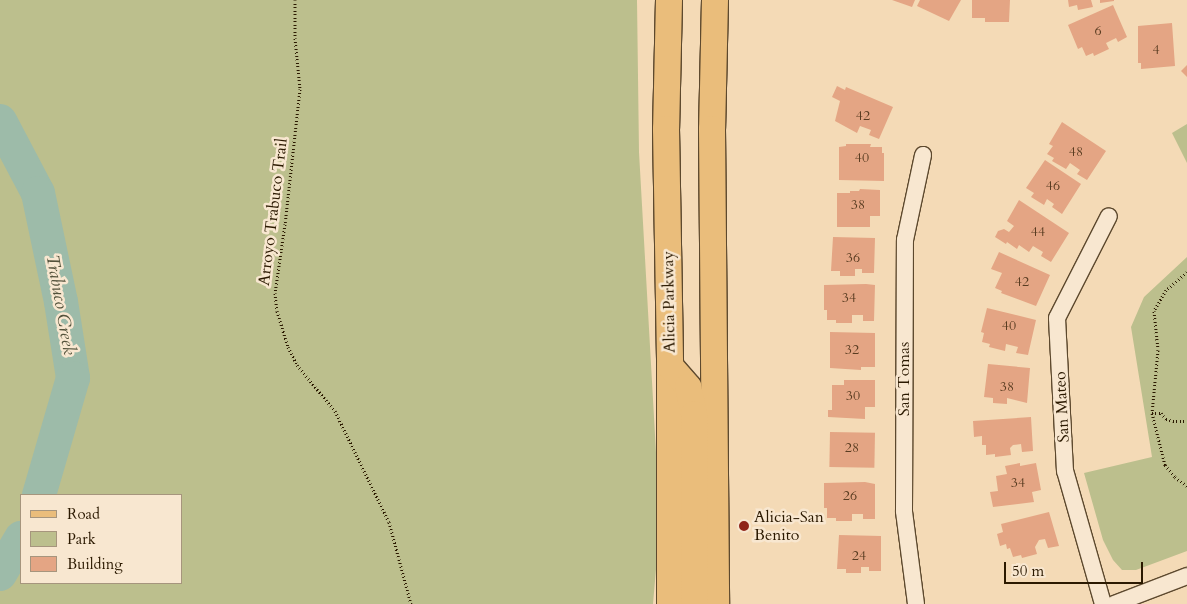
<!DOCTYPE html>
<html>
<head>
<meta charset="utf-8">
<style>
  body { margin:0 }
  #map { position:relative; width:1187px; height:604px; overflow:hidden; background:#f4dab6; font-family:Cardo,serif }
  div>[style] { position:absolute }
  .green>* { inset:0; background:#bcbf8d }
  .river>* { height:34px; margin:-17px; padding:0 17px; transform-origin:17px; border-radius:17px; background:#9dbba9 }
  .building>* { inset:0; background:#e4a584; transform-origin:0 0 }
  .path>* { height:3px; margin-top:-1.5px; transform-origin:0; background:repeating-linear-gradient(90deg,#2b1900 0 1px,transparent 0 3.5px) }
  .roads { filter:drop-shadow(1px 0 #5d492e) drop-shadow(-1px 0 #5d492e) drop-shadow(0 1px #5d492e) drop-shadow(0 -1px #5d492e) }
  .minor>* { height:16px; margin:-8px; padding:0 8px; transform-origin:8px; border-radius:8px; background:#f8e7d0 }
  .primary>* { height:26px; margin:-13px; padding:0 13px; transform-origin:13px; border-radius:13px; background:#eabd7b }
  .dots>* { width:14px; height:14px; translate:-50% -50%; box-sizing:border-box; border:2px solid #f8e7d0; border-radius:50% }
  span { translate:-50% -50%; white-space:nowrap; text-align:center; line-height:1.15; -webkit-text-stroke:5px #f8e7d0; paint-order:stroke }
  .number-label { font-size:14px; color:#593c21 }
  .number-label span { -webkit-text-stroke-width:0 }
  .street-label { font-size:16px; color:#2b1900 }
  .poi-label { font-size:16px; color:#2b1900 }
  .left { translate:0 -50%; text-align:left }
  .water-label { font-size:18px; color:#53523b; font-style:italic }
  .legend { position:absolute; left:20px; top:494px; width:162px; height:90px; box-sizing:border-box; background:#f8e7d0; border:1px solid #a6957d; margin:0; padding:6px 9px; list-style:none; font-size:15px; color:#2b1900 }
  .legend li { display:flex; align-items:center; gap:10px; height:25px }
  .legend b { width:25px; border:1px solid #a6957d }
  .scale { position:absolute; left:1004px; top:562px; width:139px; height:22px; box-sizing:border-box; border:2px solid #2b1900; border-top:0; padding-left:6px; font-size:15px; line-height:18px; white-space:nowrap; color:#2b1900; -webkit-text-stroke:4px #f8e7d0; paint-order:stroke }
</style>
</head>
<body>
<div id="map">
  <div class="green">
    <div style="clip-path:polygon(evenodd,0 0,637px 0,639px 152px,660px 523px,653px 604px,0 604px,0 0,21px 495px,181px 495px,181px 583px,21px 583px,21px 495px)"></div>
    <div style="clip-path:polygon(1187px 124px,1187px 163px,1172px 133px)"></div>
    <div style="clip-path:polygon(1187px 257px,1187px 551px,1136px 570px,1122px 570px,1113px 560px,1103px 540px,1084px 473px,1152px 457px,1131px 327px,1144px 297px)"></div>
  </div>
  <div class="river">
    <div style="left:0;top:121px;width:81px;rotate:62.2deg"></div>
    <div style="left:38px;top:193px;width:111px;rotate:78.1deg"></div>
    <div style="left:61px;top:302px;width:77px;rotate:81deg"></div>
    <div style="left:73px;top:378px;width:122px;rotate:106.2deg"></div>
    <div style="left:0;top:574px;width:42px;rotate:-59.7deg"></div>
  </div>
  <div class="building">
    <div style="clip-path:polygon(892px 0,915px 0,912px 7px)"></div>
    <div style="clip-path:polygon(920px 0,961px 0,949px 21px,917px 6px)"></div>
    <div style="clip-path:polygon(972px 0,1010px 0,1009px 22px,985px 22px,985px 18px,972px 18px)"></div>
    <div style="clip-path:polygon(1068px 0,1091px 0,1093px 7px,1078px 10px,1077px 5px,1069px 7px)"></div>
    <div style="clip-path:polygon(1100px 0,1114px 0,1114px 1px,1100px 3px)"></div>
    <div style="clip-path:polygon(1113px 5px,1127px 37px,1118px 42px,1116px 38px,1106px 43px,1109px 49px,1094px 56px,1093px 53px,1086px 56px,1082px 47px,1078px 49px,1068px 25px)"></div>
    <div style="clip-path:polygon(1172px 23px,1175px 66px,1141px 69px,1141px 63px,1138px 63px,1138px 26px)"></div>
    <div style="clip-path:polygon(1187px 65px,1187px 77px,1181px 71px)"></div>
    <div style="clip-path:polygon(837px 86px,845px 90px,846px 87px,893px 107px,879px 139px,869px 135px,871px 130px,860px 126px,857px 133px,835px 121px,840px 101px,832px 97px)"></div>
    <div style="clip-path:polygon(1062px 122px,1106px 151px,1087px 180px,1077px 174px,1080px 170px,1070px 163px,1066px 169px,1052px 161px,1054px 158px,1047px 154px,1053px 146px,1049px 144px)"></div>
    <div style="clip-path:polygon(846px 144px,871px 144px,870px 147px,882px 147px,882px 153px,884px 153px,884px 181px,839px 180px,839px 147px,846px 146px)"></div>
    <div style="clip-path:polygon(1045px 160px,1081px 184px,1062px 214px,1052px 207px,1054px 204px,1047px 199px,1044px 205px,1031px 197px,1034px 193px,1026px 188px)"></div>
    <div style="clip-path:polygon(860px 189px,880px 190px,880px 216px,870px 216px,870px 227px,837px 227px,837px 193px,850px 193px,850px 191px,859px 191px)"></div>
    <div style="clip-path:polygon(1019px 200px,1069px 233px,1051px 262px,1041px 256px,1043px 252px,1033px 246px,1029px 252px,1019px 245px,1017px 249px,1007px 242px,1006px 244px,995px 237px,998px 231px,1004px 229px,1009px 232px,1014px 226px,1007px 221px)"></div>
    <div style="clip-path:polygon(833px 237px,875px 238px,874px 273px,862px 273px,862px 269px,855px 269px,855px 276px,840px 276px,840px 271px,831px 271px)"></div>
    <div style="clip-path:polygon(999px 252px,1050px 275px,1036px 306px,1001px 293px,1002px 291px,995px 288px,1002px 273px,991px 269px)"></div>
    <div style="clip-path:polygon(866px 284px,875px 285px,874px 321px,863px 321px,863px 315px,852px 315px,852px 323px,836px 323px,836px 320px,827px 320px,827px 310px,824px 310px,824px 285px)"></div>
    <div style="clip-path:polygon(987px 308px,1036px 320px,1028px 355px,1016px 353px,1018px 347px,1006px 344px,1005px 351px,989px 347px,990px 344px,982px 342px,984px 333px,981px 332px)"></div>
    <div style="clip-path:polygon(830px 332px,875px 333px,875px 367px,861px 367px,861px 370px,830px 368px)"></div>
    <div style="clip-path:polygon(988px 364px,1030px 368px,1027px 403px,1007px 398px,1007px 404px,993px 403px,993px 398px,984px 397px)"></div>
    <div style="clip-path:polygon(844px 380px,875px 380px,875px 407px,865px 407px,865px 419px,828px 417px,828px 410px,832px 410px,832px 385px,844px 385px)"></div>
    <div style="clip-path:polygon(1031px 417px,1033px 451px,1022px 452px,1021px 444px,1013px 445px,1010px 448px,1011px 455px,995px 457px,995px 454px,986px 455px,986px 445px,982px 445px,982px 436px,974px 437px,973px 421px)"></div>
    <div style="left:830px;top:432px;width:45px;height:35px;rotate:1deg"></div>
    <div style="clip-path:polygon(1020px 463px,1020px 466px,1036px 463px,1041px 490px,1032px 492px,1034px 502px,993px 507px,990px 492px,998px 491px,996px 476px,1007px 474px,1005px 466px)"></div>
    <div style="clip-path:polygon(865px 482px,875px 484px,875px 519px,863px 519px,863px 514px,852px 514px,852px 521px,836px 521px,836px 518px,827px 518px,827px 508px,824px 508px,824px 483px)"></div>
    <div style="clip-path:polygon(1049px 512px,1059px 546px,1048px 548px,1045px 539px,1039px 540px,1035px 547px,1037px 554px,1022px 558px,1021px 555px,1013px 557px,1010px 548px,1007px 549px,1006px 544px,1000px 546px,997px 534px,1003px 532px,1001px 524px)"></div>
    <div style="clip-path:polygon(839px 535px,881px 536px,881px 571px,869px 571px,869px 567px,861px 567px,861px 573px,846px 573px,846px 569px,837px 569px)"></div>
  </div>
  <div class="path">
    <div style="left:295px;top:0;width:38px;rotate:90deg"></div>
    <div style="left:295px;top:38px;width:51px;rotate:84.4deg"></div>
    <div style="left:300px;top:89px;width:136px;rotate:96.3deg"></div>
    <div style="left:285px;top:224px;width:70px;rotate:98.2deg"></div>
    <div style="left:275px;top:293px;width:18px;rotate:84deg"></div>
    <div style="left:277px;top:311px;width:38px;rotate:73deg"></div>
    <div style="left:288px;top:347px;width:20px;rotate:63deg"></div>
    <div style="left:297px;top:365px;width:60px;rotate:50.4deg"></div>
    <div style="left:335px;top:411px;width:123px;rotate:64.1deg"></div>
    <div style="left:389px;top:522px;width:85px;rotate:75deg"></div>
    <div style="left:1187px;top:272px;width:28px;rotate:139deg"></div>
    <div style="left:1166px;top:290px;width:24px;rotate:120deg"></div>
    <div style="left:1154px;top:311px;width:39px;rotate:84deg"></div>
    <div style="left:1158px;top:350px;width:63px;rotate:95.4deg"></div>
    <div style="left:1152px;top:413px;width:54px;rotate:76deg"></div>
    <div style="left:1165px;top:465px;width:16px;rotate:50deg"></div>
    <div style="left:1175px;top:477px;width:15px;rotate:37deg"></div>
    <div style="left:1152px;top:413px;width:9px"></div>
    <div style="left:1161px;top:413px;width:8px;rotate:50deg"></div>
    <div style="left:1166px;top:419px;width:7px;rotate:16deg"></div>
    <div style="left:1173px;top:421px;width:11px"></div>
  </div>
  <div class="roads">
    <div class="minor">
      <div style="left:916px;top:604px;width:94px;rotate:-97.4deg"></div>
      <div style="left:904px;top:511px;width:271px;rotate:-89.8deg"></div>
      <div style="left:905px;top:240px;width:87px;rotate:-78deg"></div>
      <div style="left:1103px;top:604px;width:138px;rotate:-105.9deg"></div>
      <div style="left:1065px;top:471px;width:153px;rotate:-93deg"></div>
      <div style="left:1057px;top:318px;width:114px;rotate:-63deg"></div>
      <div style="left:1114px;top:604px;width:78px;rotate:-21deg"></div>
    </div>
    <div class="primary">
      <div style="left:669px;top:0;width:129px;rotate:91.3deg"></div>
      <div style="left:666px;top:129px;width:237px;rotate:89deg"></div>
      <div style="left:670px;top:366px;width:238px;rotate:90deg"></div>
      <div style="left:715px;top:0;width:129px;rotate:91.3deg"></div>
      <div style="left:712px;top:129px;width:475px;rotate:89.5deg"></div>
      <div style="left:670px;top:366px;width:28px;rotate:49deg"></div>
      <div style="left:688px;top:387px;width:28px;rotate:77deg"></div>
      <div style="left:694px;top:414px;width:190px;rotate:89.7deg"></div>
    </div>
  </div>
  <div class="dots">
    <div style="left:744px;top:526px;background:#8f2418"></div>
  </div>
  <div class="number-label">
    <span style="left:1098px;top:31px">6</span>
    <span style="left:1156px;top:50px">4</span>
    <span style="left:863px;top:116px">42</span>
    <span style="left:1076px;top:152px">48</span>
    <span style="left:862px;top:158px">40</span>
    <span style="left:1053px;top:186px">46</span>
    <span style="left:858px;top:205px">38</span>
    <span style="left:1038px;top:232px">44</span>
    <span style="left:853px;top:258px">36</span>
    <span style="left:1022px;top:282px">42</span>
    <span style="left:849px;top:298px">34</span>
    <span style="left:1009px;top:326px">40</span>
    <span style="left:852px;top:350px">32</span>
    <span style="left:1007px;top:387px">38</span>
    <span style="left:853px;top:396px">30</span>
    <span style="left:852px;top:448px">28</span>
    <span style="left:1018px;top:483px">34</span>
    <span style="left:850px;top:496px">26</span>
    <span style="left:859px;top:556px">24</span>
  </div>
  <div class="street-label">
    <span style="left:273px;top:212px;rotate:-83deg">Arroyo Trabuco Trail</span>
    <span style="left:669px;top:302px;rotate:-91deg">Alicia Parkway</span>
    <span style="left:904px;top:379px;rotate:-90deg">San Tomas</span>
    <span style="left:1062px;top:407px;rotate:-93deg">San Mateo</span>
  </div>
  <div class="poi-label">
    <span class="left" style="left:754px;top:526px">Alicia-San<br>Benito</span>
  </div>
  <div class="water-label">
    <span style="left:60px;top:305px;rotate:80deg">Trabuco Creek</span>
  </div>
  <ul class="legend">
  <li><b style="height:6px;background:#eabd7b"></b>Road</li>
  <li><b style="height:14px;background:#bcbf8d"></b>Park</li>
  <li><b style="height:14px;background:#e4a584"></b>Building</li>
  </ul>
  <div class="scale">50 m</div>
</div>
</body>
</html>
